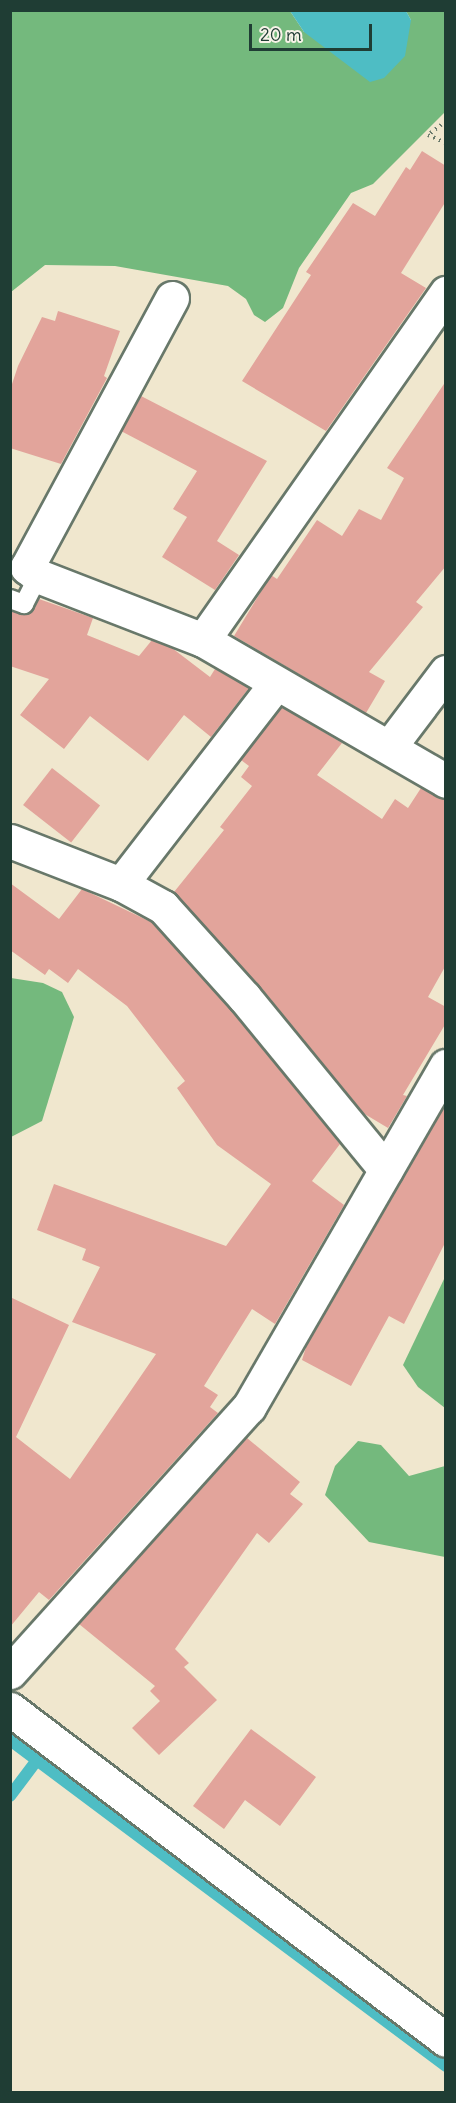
<!DOCTYPE html>
<html>
<head>
<meta charset="utf-8">
<style>
  body { margin:0 }
  #map { position:relative; width:456px; height:2103px; overflow:hidden; background:#f0e7ce; font-family:Delius,sans-serif }
  div>[style] { position:absolute }
  .forest>* { inset:0; background:#74b97d }
  .water>* { inset:0; background:#4ebdc4 }
  .stream>* { height:12px; margin:-6px; padding:0 6px; transform-origin:6px; border-radius:6px; background:#4ebdc4 }
  .building>* { inset:0; background:#e2a49b; transform-origin:0 0 }
  .path>* { height:4px; margin-top:-2px; transform-origin:0; background:repeating-linear-gradient(90deg,#68786a 0 1.5px,transparent 0 6px) }
  .roads { filter:drop-shadow(2px 0 #68786a) drop-shadow(-2px 0 #68786a) drop-shadow(0 2px #68786a) drop-shadow(0 -2px #68786a) }
  .lane>* { height:18px; margin:-9px; padding:0 9px; transform-origin:9px; border-radius:9px; background:#fff }
  .street>* { height:33px; margin:-16.5px; padding:0 16.5px; transform-origin:16.5px; border-radius:16.5px; background:#fff }
  span { translate:-50% -50%; white-space:nowrap; text-align:center; line-height:1.15; -webkit-text-stroke:4.5px #f7f3e8; paint-order:stroke }
  .frame { position:absolute; inset:0; border:12px solid #1f3d34; pointer-events:none }
  .scale { position:absolute; left:249px; top:24px; width:123px; height:27px; box-sizing:border-box; border:3px solid #1f3d34; border-top:0; padding-left:8px; font-size:18px; line-height:21px; white-space:nowrap; color:#1f3d34; -webkit-text-stroke:4px #f7f3e8; paint-order:stroke }
</style>
</head>
<body>
<div id="map">
  <div class="forest">
    <div style="clip-path:polygon(11px 11px,290px 11px,304px 32px,411px 20px,406px 11px,445px 11px,445px 112px,373px 184px,351px 193px,299px 268px,283px 308px,265px 322px,254px 315px,246px 299px,228px 286px,115px 266px,45px 265px,11px 292px)"></div>
    <div style="clip-path:polygon(11px 978px,43px 983px,62px 992px,74px 1017px,42px 1121px,11px 1137px)"></div>
    <div style="clip-path:polygon(445px 1277px,445px 1408px,418px 1387px,403px 1365px)"></div>
    <div style="clip-path:polygon(358px 1441px,381px 1445px,409px 1476px,445px 1466px,445px 1557px,369px 1542px,325px 1495px,335px 1466px)"></div>
  </div>
  <div class="water">
    <div style="clip-path:polygon(290px 11px,406px 11px,411px 20px,405px 56px,384px 78px,370px 82px,304px 32px)"></div>
  </div>
  <div class="stream">
    <div style="left:10px;top:1740px;width:544px;rotate:36.79deg"></div>
    <div style="left:10px;top:1796px;width:45px;rotate:-53.1deg"></div>
  </div>
  <div class="building">
    <div style="clip-path:polygon(422px 151px,446px 166px,446px 201px,401px 273px,426px 288px,326px 431px,242px 381px,311px 275px,306px 272px,353px 203px,375px 216px,406px 167px,410px 170px)"></div>
    <div style="clip-path:polygon(58px 311px,120px 331px,104px 376px,107px 378px,61px 464px,10px 448px,10px 390px,18px 366px,42px 317px,55px 321px)"></div>
    <div style="clip-path:polygon(446px 381px,446px 566px,416px 602px,423px 607px,369px 672px,385px 681px,366px 713px,234px 636px,271px 575px,277px 579px,317px 520px,342px 536px,359px 509px,381px 520px,404px 478px,387px 468px)"></div>
    <div style="clip-path:polygon(141px 396px,267px 461px,217px 541px,239px 555px,215px 590px,162px 557px,187px 517px,173px 509px,197px 471px,121px 431px)"></div>
    <div style="clip-path:polygon(39px 599px,93px 618px,87px 635px,139px 656px,152px 640px,172px 648px,210px 677px,215px 669px,249px 688px,211px 737px,184px 715px,148px 761px,90px 716px,64px 749px,20px 715px,49px 679px,10px 666px,10px 611px,30px 613px)"></div>
    <div style="clip-path:polygon(282px 707px,342px 743px,317px 775px,382px 819px,395px 799px,408px 808px,421px 788px,446px 801px,446px 965px,428px 997px,446px 1007px,446px 1023px,403px 1095px,407px 1096px,388px 1128px,363px 1113px,259px 986px,174px 892px,224px 830px,220px 827px,252px 786px,241px 777px,249px 766px,241px 760px)"></div>
    <div style="left:52px;top:768px;width:61px;height:47px;rotate:38deg"></div>
    <div style="clip-path:polygon(10px 883px,59px 919px,82px 889px,151px 922px,231px 1010px,340px 1144px,312px 1181px,344px 1205px,275px 1324px,252px 1309px,204px 1386px,218px 1395px,210px 1407px,218px 1413px,49px 1600px,39px 1592px,10px 1627px,10px 1297px,69px 1325px,16px 1437px,70px 1479px,156px 1354px,72px 1322px,100px 1267px,82px 1260px,86px 1249px,37px 1230px,54px 1184px,226px 1246px,271px 1184px,217px 1145px,177px 1088px,185px 1081px,127px 1006px,78px 969px,68px 983px,49px 969px,45px 975px,10px 950px)"></div>
    <div style="clip-path:polygon(446px 1104px,446px 1241px,404px 1324px,389px 1316px,351px 1386px,302px 1360px,307px 1344px)"></div>
    <div style="clip-path:polygon(247px 1438px,300px 1482px,290px 1494px,303px 1504px,269px 1543px,257px 1533px,175px 1649px,189px 1663px,184px 1667px,217px 1700px,159px 1755px,132px 1728px,160px 1701px,150px 1691px,155px 1686px,79px 1624px)"></div>
    <div style="clip-path:polygon(251px 1729px,316px 1777px,280px 1826px,245px 1800px,224px 1829px,193px 1806px)"></div>
  </div>
  <div class="path">
    <div style="left:446px;top:121px;width:23px;rotate:142deg"></div>
    <div style="left:428px;top:135px;width:20px;rotate:24deg"></div>
  </div>
  <div class="roads">
    <div class="lane">
      <div style="left:10px;top:599px;width:15px;rotate:20deg"></div>
      <div style="left:24px;top:604px;width:31px;rotate:-63deg"></div>
    </div>
    <div class="street">
      <div style="left:172px;top:298px;width:306px;rotate:118.3deg"></div>
      <div style="left:27px;top:567px;width:14px;rotate:39deg"></div>
      <div style="left:38px;top:576px;width:177px;rotate:21.2deg"></div>
      <div style="left:203px;top:640px;width:281px;rotate:30.1deg"></div>
      <div style="left:203px;top:640px;width:424px;rotate:-55deg"></div>
      <div style="left:390px;top:746px;width:93px;rotate:-52.9deg"></div>
      <div style="left:10px;top:841px;width:119px;rotate:21.2deg"></div>
      <div style="left:121px;top:884px;width:48px;rotate:28.7deg"></div>
      <div style="left:163px;top:907px;width:122px;rotate:48deg"></div>
      <div style="left:245px;top:998px;width:222px;rotate:50.7deg"></div>
      <div style="left:121px;top:884px;width:252px;rotate:-52.3deg"></div>
      <div style="left:10px;top:1672px;width:357px;rotate:-48deg"></div>
      <div style="left:249px;top:1407px;width:394px;rotate:-60deg"></div>
      <div style="left:10px;top:1709px;width:547px;rotate:37.2deg"></div>
    </div>
  </div>
  <div class="frame"></div>
  <div class="scale">20 m</div>
</div>
</body>
</html>
